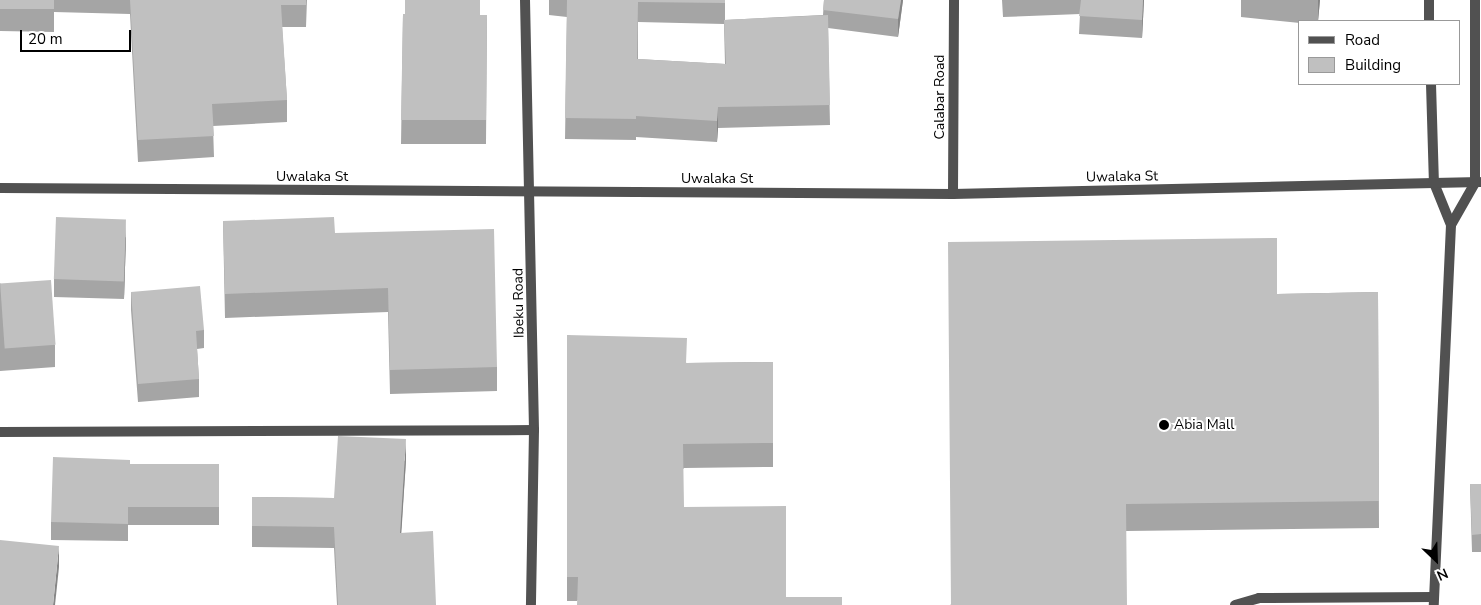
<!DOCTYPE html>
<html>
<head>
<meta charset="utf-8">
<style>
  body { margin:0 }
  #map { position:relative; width:1481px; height:605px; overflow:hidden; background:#fff; font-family:"Nunito Sans",sans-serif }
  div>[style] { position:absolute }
  .service>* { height:10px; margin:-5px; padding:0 5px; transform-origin:5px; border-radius:5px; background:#515151 }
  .minor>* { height:10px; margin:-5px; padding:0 5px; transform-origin:5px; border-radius:5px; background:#515151 }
  .tertiary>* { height:10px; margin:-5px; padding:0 5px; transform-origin:5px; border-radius:5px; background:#515151 }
  .wall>* { inset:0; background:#a5a5a5 }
  .shaded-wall>* { inset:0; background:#868686 }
  .building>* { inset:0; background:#c0c0c0; transform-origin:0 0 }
  .dots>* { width:14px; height:14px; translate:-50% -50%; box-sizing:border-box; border:2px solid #fff; border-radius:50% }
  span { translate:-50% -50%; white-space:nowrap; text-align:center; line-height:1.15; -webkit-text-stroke:4px #fff; paint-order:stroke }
  .street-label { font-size:14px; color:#000 }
  .poi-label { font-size:14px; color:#000 }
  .left { translate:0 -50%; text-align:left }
  .legend { position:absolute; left:1298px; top:20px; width:162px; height:65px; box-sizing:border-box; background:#fff; border:1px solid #999; margin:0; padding:6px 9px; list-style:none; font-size:15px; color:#000 }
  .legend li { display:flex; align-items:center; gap:10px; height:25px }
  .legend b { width:25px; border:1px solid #999 }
  .north { position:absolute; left:1411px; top:535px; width:50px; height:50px; -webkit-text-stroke:4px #fff; paint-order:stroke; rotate:156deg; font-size:14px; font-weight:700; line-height:20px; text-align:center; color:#000 }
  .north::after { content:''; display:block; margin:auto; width:18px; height:22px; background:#000; clip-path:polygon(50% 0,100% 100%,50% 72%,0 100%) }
  .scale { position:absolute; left:20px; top:30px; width:111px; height:22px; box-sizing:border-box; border:2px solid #000; border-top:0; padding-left:6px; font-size:15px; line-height:18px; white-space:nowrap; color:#000; -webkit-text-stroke:4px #fff; paint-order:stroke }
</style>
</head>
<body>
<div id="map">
  <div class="service">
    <div style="left:1235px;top:605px;width:25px;rotate:-16deg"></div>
    <div style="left:1259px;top:598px;width:175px;rotate:-0.3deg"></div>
  </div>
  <div class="minor">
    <div style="left:525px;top:0;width:430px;rotate:88.8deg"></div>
    <div style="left:534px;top:430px;width:175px;rotate:91deg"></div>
    <div style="left:0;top:188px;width:953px;rotate:0.36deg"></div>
    <div style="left:953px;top:194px;width:481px;rotate:-1.3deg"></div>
    <div style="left:953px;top:194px;width:194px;rotate:-89.7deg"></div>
    <div style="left:0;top:432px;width:534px;rotate:-0.21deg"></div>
  </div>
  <div class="tertiary">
    <div style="left:1429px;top:0;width:21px;rotate:90deg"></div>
    <div style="left:1431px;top:84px;width:99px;rotate:88.3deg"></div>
    <div style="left:1434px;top:183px;width:45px;rotate:68deg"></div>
    <div style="left:1451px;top:225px;width:380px;rotate:92.6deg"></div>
    <div style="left:1434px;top:183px;width:46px;rotate:-1.2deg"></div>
    <div style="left:1451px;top:225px;width:48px;rotate:-60.3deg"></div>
    <div style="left:1475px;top:183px;width:183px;rotate:-90deg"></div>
  </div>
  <div class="wall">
    <div style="clip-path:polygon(0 0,307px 0,306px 27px,282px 27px,287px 100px,287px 122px,213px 126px,214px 157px,138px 162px,130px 14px,54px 12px,54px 32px,0 31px)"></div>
    <div style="clip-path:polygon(405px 0,480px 0,480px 15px,487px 15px,486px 144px,401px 144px,403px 14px,405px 14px)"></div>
    <div style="clip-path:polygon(evenodd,549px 0,725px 0,725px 20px,823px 15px,824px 0,903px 0,898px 37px,828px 28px,830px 125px,718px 128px,717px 142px,636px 137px,636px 140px,565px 139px,567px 17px,549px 15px,549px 0,638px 22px,724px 24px,725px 64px,638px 59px,638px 22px)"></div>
    <div style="clip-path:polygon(1002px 0,1144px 0,1142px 38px,1079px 34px,1080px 14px,1003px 17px)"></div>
    <div style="clip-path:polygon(1241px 0,1320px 0,1318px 21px,1300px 21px,1300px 23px,1241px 17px)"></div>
    <div style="clip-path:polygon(223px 221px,335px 233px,497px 367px,497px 391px,390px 394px,388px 312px,225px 318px)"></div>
    <div style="clip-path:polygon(126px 237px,124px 299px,54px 297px,54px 279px)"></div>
    <div style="clip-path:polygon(0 283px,55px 345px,55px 367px,0 371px)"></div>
    <div style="clip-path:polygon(131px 292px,204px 330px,204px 348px,197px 349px,199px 379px,199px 397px,138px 402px,131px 310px)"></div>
    <div style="clip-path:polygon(1378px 292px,1379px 528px,1126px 531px,950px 605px,1277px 294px)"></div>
    <div style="clip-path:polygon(567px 335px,687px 363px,773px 362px,773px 467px,684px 468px,577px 601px,567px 601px)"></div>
    <div style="clip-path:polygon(406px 460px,401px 533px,436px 605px,337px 605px,334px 548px,252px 547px,252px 497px,334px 498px)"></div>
    <div style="clip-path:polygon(130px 464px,219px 464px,219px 525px,128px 525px,128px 541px,51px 540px,51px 522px)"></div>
    <div style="clip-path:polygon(1470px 484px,1481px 484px,1481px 552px,1472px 552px)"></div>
  </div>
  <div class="shaded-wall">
    <div style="clip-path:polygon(901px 0,903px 0,898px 37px,898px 19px)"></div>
    <div style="clip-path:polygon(1143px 0,1144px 0,1142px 38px,1142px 20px)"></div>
    <div style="clip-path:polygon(1318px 0,1320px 0,1318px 21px)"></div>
    <div style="clip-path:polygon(718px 107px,718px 128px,717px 142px,717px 121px)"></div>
    <div style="clip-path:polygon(126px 219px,126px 237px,124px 299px,124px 281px)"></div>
    <div style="clip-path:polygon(406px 439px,406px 460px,400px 554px,400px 533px)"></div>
    <div style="clip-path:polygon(59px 546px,59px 567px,55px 605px,53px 605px)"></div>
  </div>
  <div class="building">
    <div style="left:0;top:0;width:54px;height:9px"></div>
    <div style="clip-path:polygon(130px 0,306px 0,306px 5px,281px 5px,287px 100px,212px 104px,214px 136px,138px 140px)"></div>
    <div style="clip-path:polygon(405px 0,480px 0,480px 15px,487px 15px,486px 120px,401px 120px,403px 14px,405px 14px)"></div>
    <div style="clip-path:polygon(567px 0,725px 0,725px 3px,638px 2px,637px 59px,726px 64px,724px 20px,828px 15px,830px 105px,718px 107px,717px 121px,636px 116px,636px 119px,565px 118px)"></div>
    <div style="clip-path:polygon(824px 0,901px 0,898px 19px,823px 10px)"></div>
    <div style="clip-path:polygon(1081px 0,1143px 0,1142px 20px,1079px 16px)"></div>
    <div style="left:56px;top:217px;width:70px;height:62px;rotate:2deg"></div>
    <div style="clip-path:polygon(334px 217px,335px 233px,494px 229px,497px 367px,390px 370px,388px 288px,225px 294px,223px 221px)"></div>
    <div style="clip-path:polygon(1277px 238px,1277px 294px,1378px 292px,1379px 501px,1126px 504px,1127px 605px,951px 605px,948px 242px)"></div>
    <div style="left:51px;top:280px;width:65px;height:51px;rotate:86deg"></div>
    <div style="clip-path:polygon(200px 286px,204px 330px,196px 331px,199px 379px,138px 384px,131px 292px)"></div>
    <div style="clip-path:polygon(567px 335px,687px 338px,686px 363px,773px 362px,773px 443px,683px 444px,684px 507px,786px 506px,786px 597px,842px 597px,842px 605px,577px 605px,578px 577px,567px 577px)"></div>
    <div style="clip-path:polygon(338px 436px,406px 439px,400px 533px,433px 531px,436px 605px,338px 605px,334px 527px,252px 526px,252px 497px,334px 498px)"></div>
    <div style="clip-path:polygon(53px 457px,130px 460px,130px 464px,219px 464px,219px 507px,128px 507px,128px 524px,51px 522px)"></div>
    <div style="clip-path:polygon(1470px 484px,1481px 484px,1481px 534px,1472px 535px)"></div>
    <div style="clip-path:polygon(0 540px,59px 546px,53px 605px,0 605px)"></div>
  </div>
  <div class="dots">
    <div style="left:1164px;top:425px;background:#000"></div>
  </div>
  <div class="street-label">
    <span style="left:940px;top:97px;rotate:-90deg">Calabar Road</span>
    <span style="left:312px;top:177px">Uwalaka St</span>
    <span style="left:1122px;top:177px;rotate:-1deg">Uwalaka St</span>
    <span style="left:717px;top:179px">Uwalaka St</span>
    <span style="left:519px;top:303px;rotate:-91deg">Ibeku Road</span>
  </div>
  <div class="poi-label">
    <span class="left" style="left:1174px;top:425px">Abia Mall</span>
  </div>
  <ul class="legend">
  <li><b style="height:6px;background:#515151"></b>Road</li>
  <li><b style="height:14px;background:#c0c0c0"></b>Building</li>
  </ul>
  <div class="north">N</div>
  <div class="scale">20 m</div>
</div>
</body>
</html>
